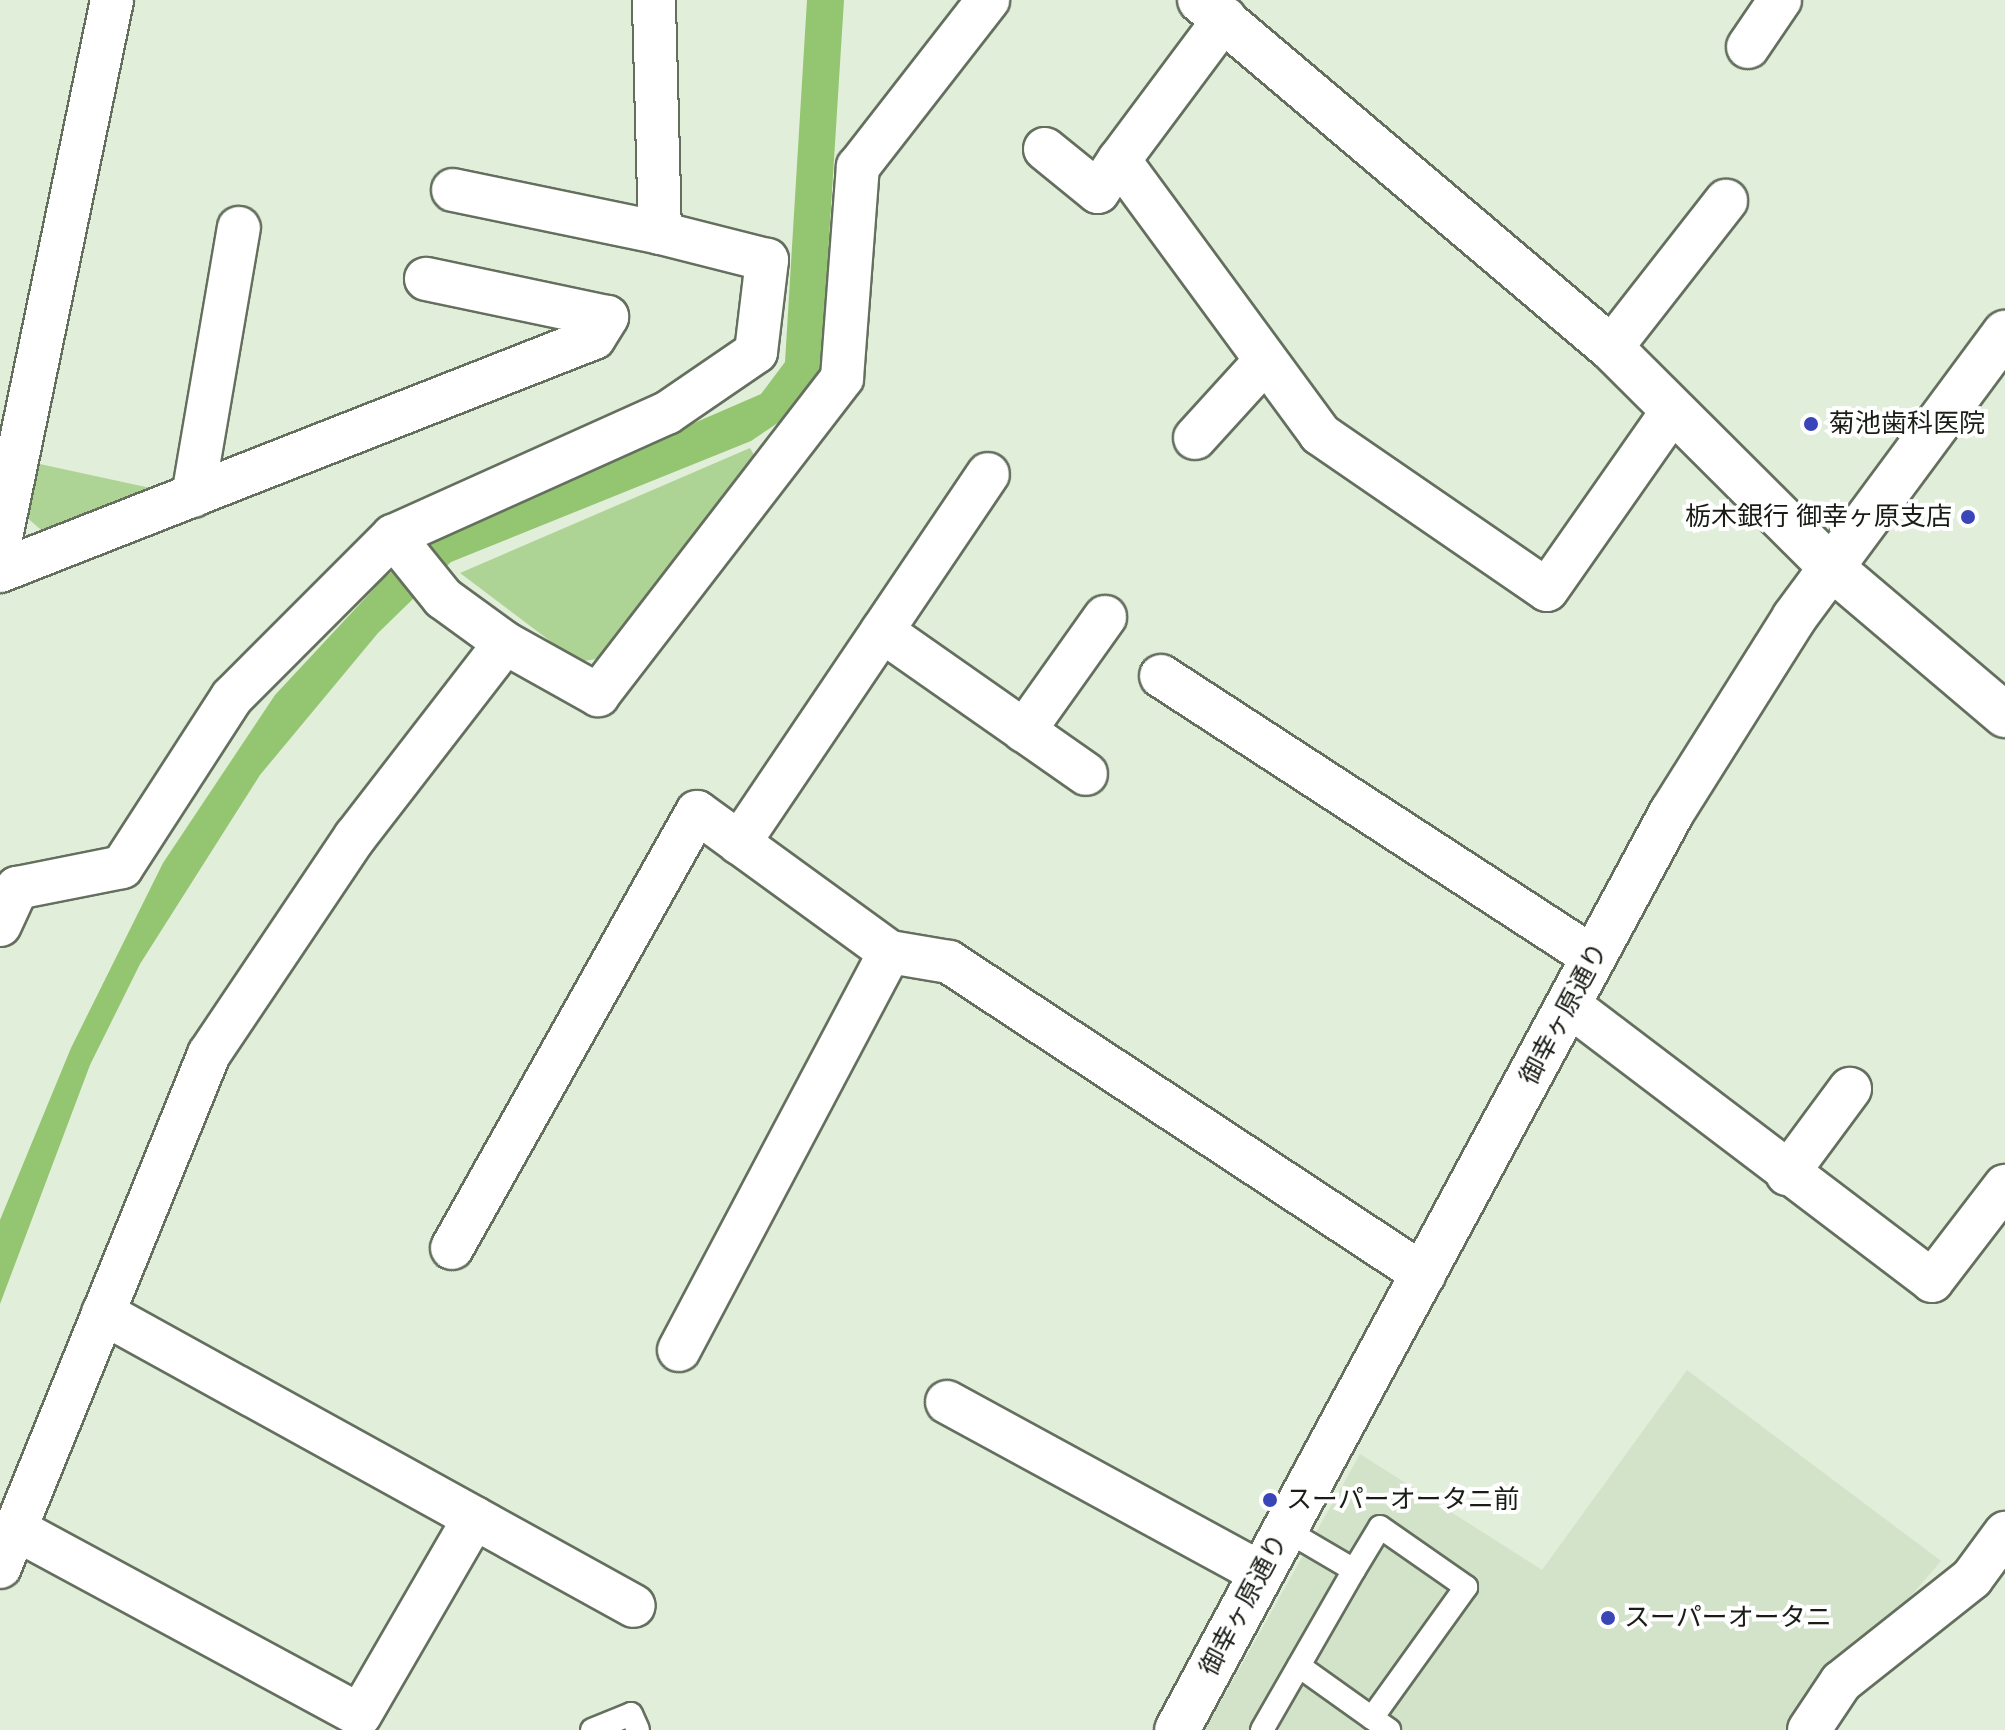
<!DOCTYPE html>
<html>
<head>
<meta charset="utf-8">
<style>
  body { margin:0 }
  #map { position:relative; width:2005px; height:1730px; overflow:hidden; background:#e1eeda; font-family:"Fira Sans","Noto Sans JP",sans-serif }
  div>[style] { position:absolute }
  .built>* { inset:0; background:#d3e3c9 }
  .green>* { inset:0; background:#aed495 }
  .water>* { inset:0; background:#94c570 }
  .roads { filter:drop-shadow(2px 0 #646f5e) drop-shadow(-2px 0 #646f5e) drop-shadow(0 2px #646f5e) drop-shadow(0 -2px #646f5e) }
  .lane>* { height:22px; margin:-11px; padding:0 11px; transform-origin:11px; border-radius:11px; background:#fff }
  .street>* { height:42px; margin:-21px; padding:0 21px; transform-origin:21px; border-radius:21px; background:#fff }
  .secondary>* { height:44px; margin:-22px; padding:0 22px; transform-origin:22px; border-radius:22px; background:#fff }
  .dots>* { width:22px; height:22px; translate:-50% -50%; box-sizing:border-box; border:4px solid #fff; border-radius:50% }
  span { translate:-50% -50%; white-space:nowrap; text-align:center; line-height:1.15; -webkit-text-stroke:8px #fff; paint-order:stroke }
  .poi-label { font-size:26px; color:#191d16 }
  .left { translate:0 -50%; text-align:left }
  .right { translate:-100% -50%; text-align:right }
  .street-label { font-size:26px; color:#191d16 }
</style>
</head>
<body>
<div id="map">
  <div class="built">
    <div style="clip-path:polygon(1687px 1370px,1941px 1561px,1897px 1612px,1855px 1640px,1791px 1730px,1205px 1730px,1360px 1454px,1542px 1570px)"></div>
  </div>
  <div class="green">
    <div style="clip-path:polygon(750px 448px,758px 462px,608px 657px,578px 662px,460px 573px)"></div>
    <div style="clip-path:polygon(35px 463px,169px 492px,48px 536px,24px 515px)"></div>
  </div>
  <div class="water">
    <div style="clip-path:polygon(807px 0,844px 0,820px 383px,797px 410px,751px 441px,451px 562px,378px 633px,260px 775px,140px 964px,90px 1065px,0 1304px,0 1220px,71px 1048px,163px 863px,275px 695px,384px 578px,438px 534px,761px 394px,785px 362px)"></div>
  </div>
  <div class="roads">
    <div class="lane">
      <div style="left:1284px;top:1529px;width:81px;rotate:30.4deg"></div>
      <div style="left:1354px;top:1570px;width:50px;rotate:-58.8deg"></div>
      <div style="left:1380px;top:1527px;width:105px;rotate:34.9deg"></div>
      <div style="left:1466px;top:1587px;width:161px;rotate:125.7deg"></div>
      <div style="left:1372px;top:1718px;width:21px;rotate:35deg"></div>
      <div style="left:1299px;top:1666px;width:90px;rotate:35.5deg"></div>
      <div style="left:592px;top:1730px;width:42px;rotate:-22.3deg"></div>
      <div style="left:631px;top:1714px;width:17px;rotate:66deg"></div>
      <div style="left:1262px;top:1730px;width:185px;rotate:-60.1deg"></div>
    </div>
    <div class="street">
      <div style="left:1225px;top:18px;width:177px;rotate:126.7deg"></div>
      <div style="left:1119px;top:160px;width:340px;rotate:53.7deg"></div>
      <div style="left:1320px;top:434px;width:275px;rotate:34.5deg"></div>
      <div style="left:1547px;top:590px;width:220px;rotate:-55deg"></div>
      <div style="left:1748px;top:47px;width:57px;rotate:-55.8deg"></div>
      <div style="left:1045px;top:149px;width:68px;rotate:39.1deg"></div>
      <div style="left:1098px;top:192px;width:38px;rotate:-57deg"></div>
      <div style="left:453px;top:190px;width:211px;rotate:11.7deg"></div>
      <div style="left:1611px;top:348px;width:187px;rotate:-52deg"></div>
      <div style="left:1195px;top:438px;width:104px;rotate:-47.7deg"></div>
      <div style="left:193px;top:496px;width:272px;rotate:-80.3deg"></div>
      <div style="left:393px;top:536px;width:80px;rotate:51.1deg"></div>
      <div style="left:443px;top:598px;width:77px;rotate:36deg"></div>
      <div style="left:505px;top:643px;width:107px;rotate:29.2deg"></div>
      <div style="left:598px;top:695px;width:400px;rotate:-52.4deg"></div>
      <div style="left:842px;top:378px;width:212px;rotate:-85.7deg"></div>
      <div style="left:858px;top:167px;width:212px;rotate:-52.1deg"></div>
      <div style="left:0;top:542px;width:553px;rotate:-78.32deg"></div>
      <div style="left:0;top:571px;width:638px;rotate:-21.42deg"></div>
      <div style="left:594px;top:338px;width:25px;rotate:-58deg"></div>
      <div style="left:607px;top:317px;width:185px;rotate:-168.1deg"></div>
      <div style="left:882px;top:631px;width:249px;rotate:35deg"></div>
      <div style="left:1161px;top:676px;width:517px;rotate:33.07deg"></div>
      <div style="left:1024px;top:731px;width:140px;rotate:-54.6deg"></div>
      <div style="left:739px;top:843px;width:445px;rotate:-56deg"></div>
      <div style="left:0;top:925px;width:41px;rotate:-65.3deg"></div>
      <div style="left:17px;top:888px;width:107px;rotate:-11.3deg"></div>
      <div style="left:122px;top:867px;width:202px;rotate:-57.1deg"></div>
      <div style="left:232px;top:697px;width:228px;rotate:-45deg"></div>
      <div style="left:393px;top:536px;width:300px;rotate:-24.2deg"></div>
      <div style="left:667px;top:413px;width:108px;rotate:-34.4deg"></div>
      <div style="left:756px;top:352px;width:93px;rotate:-83.2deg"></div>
      <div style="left:767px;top:260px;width:110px;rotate:-165.8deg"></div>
      <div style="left:660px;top:233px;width:233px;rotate:-91.5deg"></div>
      <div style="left:1569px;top:1005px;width:456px;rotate:37.2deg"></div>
      <div style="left:1932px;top:1281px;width:120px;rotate:-52.5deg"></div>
      <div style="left:1787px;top:1174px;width:106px;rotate:-53.5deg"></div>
      <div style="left:452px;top:1248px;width:500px;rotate:-60.67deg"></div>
      <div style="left:697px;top:812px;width:238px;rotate:36deg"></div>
      <div style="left:890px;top:952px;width:60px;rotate:9.6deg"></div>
      <div style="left:949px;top:962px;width:569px;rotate:33.38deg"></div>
      <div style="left:103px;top:1313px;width:606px;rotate:28.89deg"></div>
      <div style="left:679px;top:1350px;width:450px;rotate:-62.1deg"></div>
      <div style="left:947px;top:1402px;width:358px;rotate:28.6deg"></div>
      <div style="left:19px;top:1531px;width:387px;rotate:28.4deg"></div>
      <div style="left:360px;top:1715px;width:228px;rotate:-59.9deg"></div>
      <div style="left:0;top:1567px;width:554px;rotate:-67.83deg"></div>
      <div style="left:209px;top:1054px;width:262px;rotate:-56.1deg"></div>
      <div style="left:355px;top:837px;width:245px;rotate:-52.3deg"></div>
      <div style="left:1809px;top:1730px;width:58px;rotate:-56.3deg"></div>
      <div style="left:1841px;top:1682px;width:167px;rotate:-38.4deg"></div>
      <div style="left:1972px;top:1578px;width:56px;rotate:-53.7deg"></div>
    </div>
    <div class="secondary">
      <div style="left:1200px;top:0;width:539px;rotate:40.26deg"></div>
      <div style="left:1611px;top:348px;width:313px;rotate:44.9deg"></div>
      <div style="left:1833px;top:569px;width:226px;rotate:40.3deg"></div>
      <div style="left:1177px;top:1730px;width:1043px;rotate:-61.67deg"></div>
      <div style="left:1672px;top:812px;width:229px;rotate:-57.8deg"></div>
      <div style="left:1794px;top:618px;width:355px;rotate:-53.5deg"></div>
    </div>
  </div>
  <div class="dots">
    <div style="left:1811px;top:424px;background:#3a45b8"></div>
    <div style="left:1968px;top:517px;background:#3a45b8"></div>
    <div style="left:1270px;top:1500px;background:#3a45b8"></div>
    <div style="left:1608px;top:1618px;background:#3a45b8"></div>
  </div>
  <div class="poi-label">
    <span class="left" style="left:1829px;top:424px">菊池歯科医院</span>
    <span class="right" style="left:1952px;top:517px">栃木銀行 御幸ヶ原支店</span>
    <span class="left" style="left:1286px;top:1500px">スーパーオータニ前</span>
    <span class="left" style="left:1624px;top:1618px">スーパーオータニ</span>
  </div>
  <div class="street-label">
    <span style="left:1564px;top:1014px;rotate:-62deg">御幸ヶ原通り</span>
    <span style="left:1244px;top:1605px;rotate:-62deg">御幸ヶ原通り</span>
  </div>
</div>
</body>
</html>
